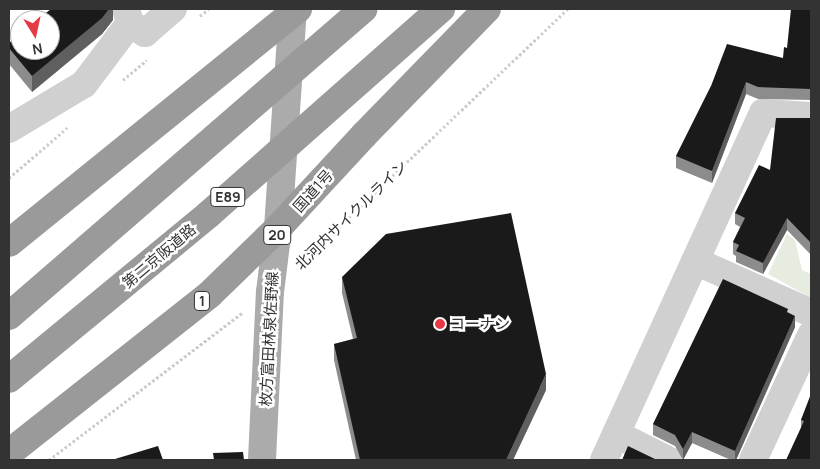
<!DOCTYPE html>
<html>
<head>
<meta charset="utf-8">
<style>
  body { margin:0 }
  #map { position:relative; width:820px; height:469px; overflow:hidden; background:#fff; font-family:Manrope,"Noto Sans JP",sans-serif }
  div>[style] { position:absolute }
  .green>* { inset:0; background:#e6ecdf }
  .path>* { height:3px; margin-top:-1.5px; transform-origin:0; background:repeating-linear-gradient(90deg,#cdcdcd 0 2.5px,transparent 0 5px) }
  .minor>* { height:28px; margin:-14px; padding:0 14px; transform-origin:14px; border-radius:14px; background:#d0d0d0 }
  .major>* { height:28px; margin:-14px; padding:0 14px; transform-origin:14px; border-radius:14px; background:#ababab }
  .highway>* { height:28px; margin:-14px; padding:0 14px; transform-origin:14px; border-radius:14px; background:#9a9a9a }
  .highway-bridge>* { height:28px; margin:-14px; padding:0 14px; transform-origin:14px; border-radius:14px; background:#9a9a9a }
  .wall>* { inset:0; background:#8c8c8c }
  .shaded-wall>* { inset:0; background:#5f5f5f }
  .building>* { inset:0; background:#1a1a1a }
  .dots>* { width:14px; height:14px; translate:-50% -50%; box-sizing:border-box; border:2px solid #fff; border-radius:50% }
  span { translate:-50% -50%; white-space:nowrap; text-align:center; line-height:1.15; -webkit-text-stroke:5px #fff; paint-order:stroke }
  .shield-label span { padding:1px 4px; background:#fff; border:1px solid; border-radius:4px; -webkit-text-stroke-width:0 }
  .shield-label { font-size:14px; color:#333; font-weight:700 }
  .street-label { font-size:15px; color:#333 }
  .poi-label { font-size:15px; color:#333 }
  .left { translate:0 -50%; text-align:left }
  .frame { position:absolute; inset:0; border:10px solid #333; pointer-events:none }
  .north { position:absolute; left:10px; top:10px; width:50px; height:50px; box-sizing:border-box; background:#fff; border:1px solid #adadad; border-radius:50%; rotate:170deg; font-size:14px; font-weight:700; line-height:20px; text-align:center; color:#333 }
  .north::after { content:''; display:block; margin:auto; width:18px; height:22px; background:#e63946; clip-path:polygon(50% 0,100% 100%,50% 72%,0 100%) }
</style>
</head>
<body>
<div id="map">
  <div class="green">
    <div style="clip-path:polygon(787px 234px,795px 240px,802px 270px,811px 274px,811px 298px,768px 274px)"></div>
  </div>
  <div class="path">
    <div style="left:200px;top:16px;width:11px;rotate:-38deg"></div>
    <div style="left:123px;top:80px;width:31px;rotate:-40deg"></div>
    <div style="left:9px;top:178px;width:77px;rotate:-40.8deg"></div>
    <div style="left:302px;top:262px;width:367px;rotate:-43.6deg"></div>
    <div style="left:49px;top:460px;width:243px;rotate:-37.3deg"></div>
  </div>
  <div class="minor">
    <div style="left:126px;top:9px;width:15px;rotate:74deg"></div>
    <div style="left:130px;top:23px;width:18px;rotate:34deg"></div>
    <div style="left:145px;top:33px;width:37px;rotate:-41deg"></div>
    <div style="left:9px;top:129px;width:87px;rotate:-31deg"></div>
    <div style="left:84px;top:84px;width:76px;rotate:-53deg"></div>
    <div style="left:695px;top:261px;width:127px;rotate:24.1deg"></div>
    <div style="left:616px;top:434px;width:58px;rotate:26.6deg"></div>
    <div style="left:604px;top:460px;width:382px;rotate:-65.4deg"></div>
    <div style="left:763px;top:113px;width:48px;rotate:3.6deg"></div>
    <div style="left:753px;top:460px;width:138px;rotate:-65.1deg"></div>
  </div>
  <div class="major">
    <div style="left:262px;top:460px;width:168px;rotate:-87.3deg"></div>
    <div style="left:270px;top:292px;width:64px;rotate:-82.9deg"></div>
    <div style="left:278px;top:228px;width:220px;rotate:-86.1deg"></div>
  </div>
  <div class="highway">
    <div style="left:9px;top:243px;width:372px;rotate:-39deg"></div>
    <div style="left:9px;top:453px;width:256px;rotate:-38.3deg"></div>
    <div style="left:210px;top:294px;width:95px;rotate:-44.1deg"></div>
    <div style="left:278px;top:228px;width:127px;rotate:-47.2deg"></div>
    <div style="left:364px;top:135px;width:176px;rotate:-45.7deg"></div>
  </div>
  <div class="highway-bridge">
    <div style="left:9px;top:316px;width:469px;rotate:-40.9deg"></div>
    <div style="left:9px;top:379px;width:259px;rotate:-39.5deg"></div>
    <div style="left:209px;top:214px;width:310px;rotate:-41.5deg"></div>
  </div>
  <div class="wall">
    <div style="clip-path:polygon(113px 9px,113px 20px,102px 34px,32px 92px,9px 64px,9px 43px)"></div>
    <div style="clip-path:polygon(811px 9px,811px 100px,758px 99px,746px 94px,712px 183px,676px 168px,676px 156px,711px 86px,783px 58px,787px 48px)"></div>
    <div style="clip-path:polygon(811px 118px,811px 255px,787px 230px,763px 274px,736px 262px,736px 256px,733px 254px,733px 242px,740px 227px,735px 224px,735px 213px,770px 170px)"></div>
    <div style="clip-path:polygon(342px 277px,546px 390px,513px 460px,356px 460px,334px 360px,334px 344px,353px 339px,342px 293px)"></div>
    <div style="clip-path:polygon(788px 313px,795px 327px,736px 460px,731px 460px,692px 443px,683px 460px,675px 446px,653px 435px,653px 424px)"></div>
    <div style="clip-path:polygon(811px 394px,811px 460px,801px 428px,801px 420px)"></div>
  </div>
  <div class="shaded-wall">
    <div style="clip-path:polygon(109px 9px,113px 9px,113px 20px,102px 34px,32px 92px,32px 76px)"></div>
    <div style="clip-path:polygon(746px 82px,746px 94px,712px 183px,712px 171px)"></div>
    <div style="clip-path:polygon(787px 218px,787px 230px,763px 274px,763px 263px)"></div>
    <div style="clip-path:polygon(795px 316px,795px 327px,736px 460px,735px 460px,735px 451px)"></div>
    <div style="clip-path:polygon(546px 374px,546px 390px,513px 460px,506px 460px)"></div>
    <div style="clip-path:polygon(692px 432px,692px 443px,683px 460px,683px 449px)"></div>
  </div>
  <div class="building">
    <div style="clip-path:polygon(51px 9px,109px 9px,102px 18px,32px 76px,9px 48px,9px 43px,20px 34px,20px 50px,50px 50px,50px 20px,37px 20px)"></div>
    <div style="clip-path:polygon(791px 9px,811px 9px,811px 89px,758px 87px,746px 82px,712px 171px,676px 156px,711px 86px,727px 44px,783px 58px,784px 47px,787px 48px)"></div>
    <div style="clip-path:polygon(776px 118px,811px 118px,811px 243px,787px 218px,763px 263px,736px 251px,739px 245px,733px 242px,745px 218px,735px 213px,759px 165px,770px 170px)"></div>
    <div style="clip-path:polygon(511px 213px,546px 374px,506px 460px,360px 460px,334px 344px,357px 338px,342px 277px,386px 234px)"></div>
    <div style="clip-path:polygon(723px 279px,788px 309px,787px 312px,795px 316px,735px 451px,692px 432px,683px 449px,675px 435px,653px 424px)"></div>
    <div style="clip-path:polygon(811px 394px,811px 460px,786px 460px,804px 421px,801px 420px)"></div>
    <div style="clip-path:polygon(158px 446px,163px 460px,115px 460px,115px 459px)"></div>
    <div style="clip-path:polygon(628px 446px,657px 460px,622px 460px)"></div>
    <div style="clip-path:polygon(243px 452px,244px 460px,214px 460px,213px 453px)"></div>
  </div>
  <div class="dots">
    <div style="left:440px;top:324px;background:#e63946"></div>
  </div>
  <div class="shield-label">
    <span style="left:228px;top:197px">E89</span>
    <span style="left:277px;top:235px">20</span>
    <span style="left:202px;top:301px">1</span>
  </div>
  <div class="street-label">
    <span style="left:313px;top:191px;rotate:-48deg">国道1号</span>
    <span style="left:351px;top:215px;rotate:-44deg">北河内サイクルライン</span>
    <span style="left:159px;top:256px;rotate:-40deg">第二京阪道路</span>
    <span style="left:269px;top:339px;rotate:-87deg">枚方富田林泉佐野線</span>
  </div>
  <div class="poi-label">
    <span class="left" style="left:450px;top:324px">コーナン</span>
  </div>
  <div class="frame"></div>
  <div class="north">N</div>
</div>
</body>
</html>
